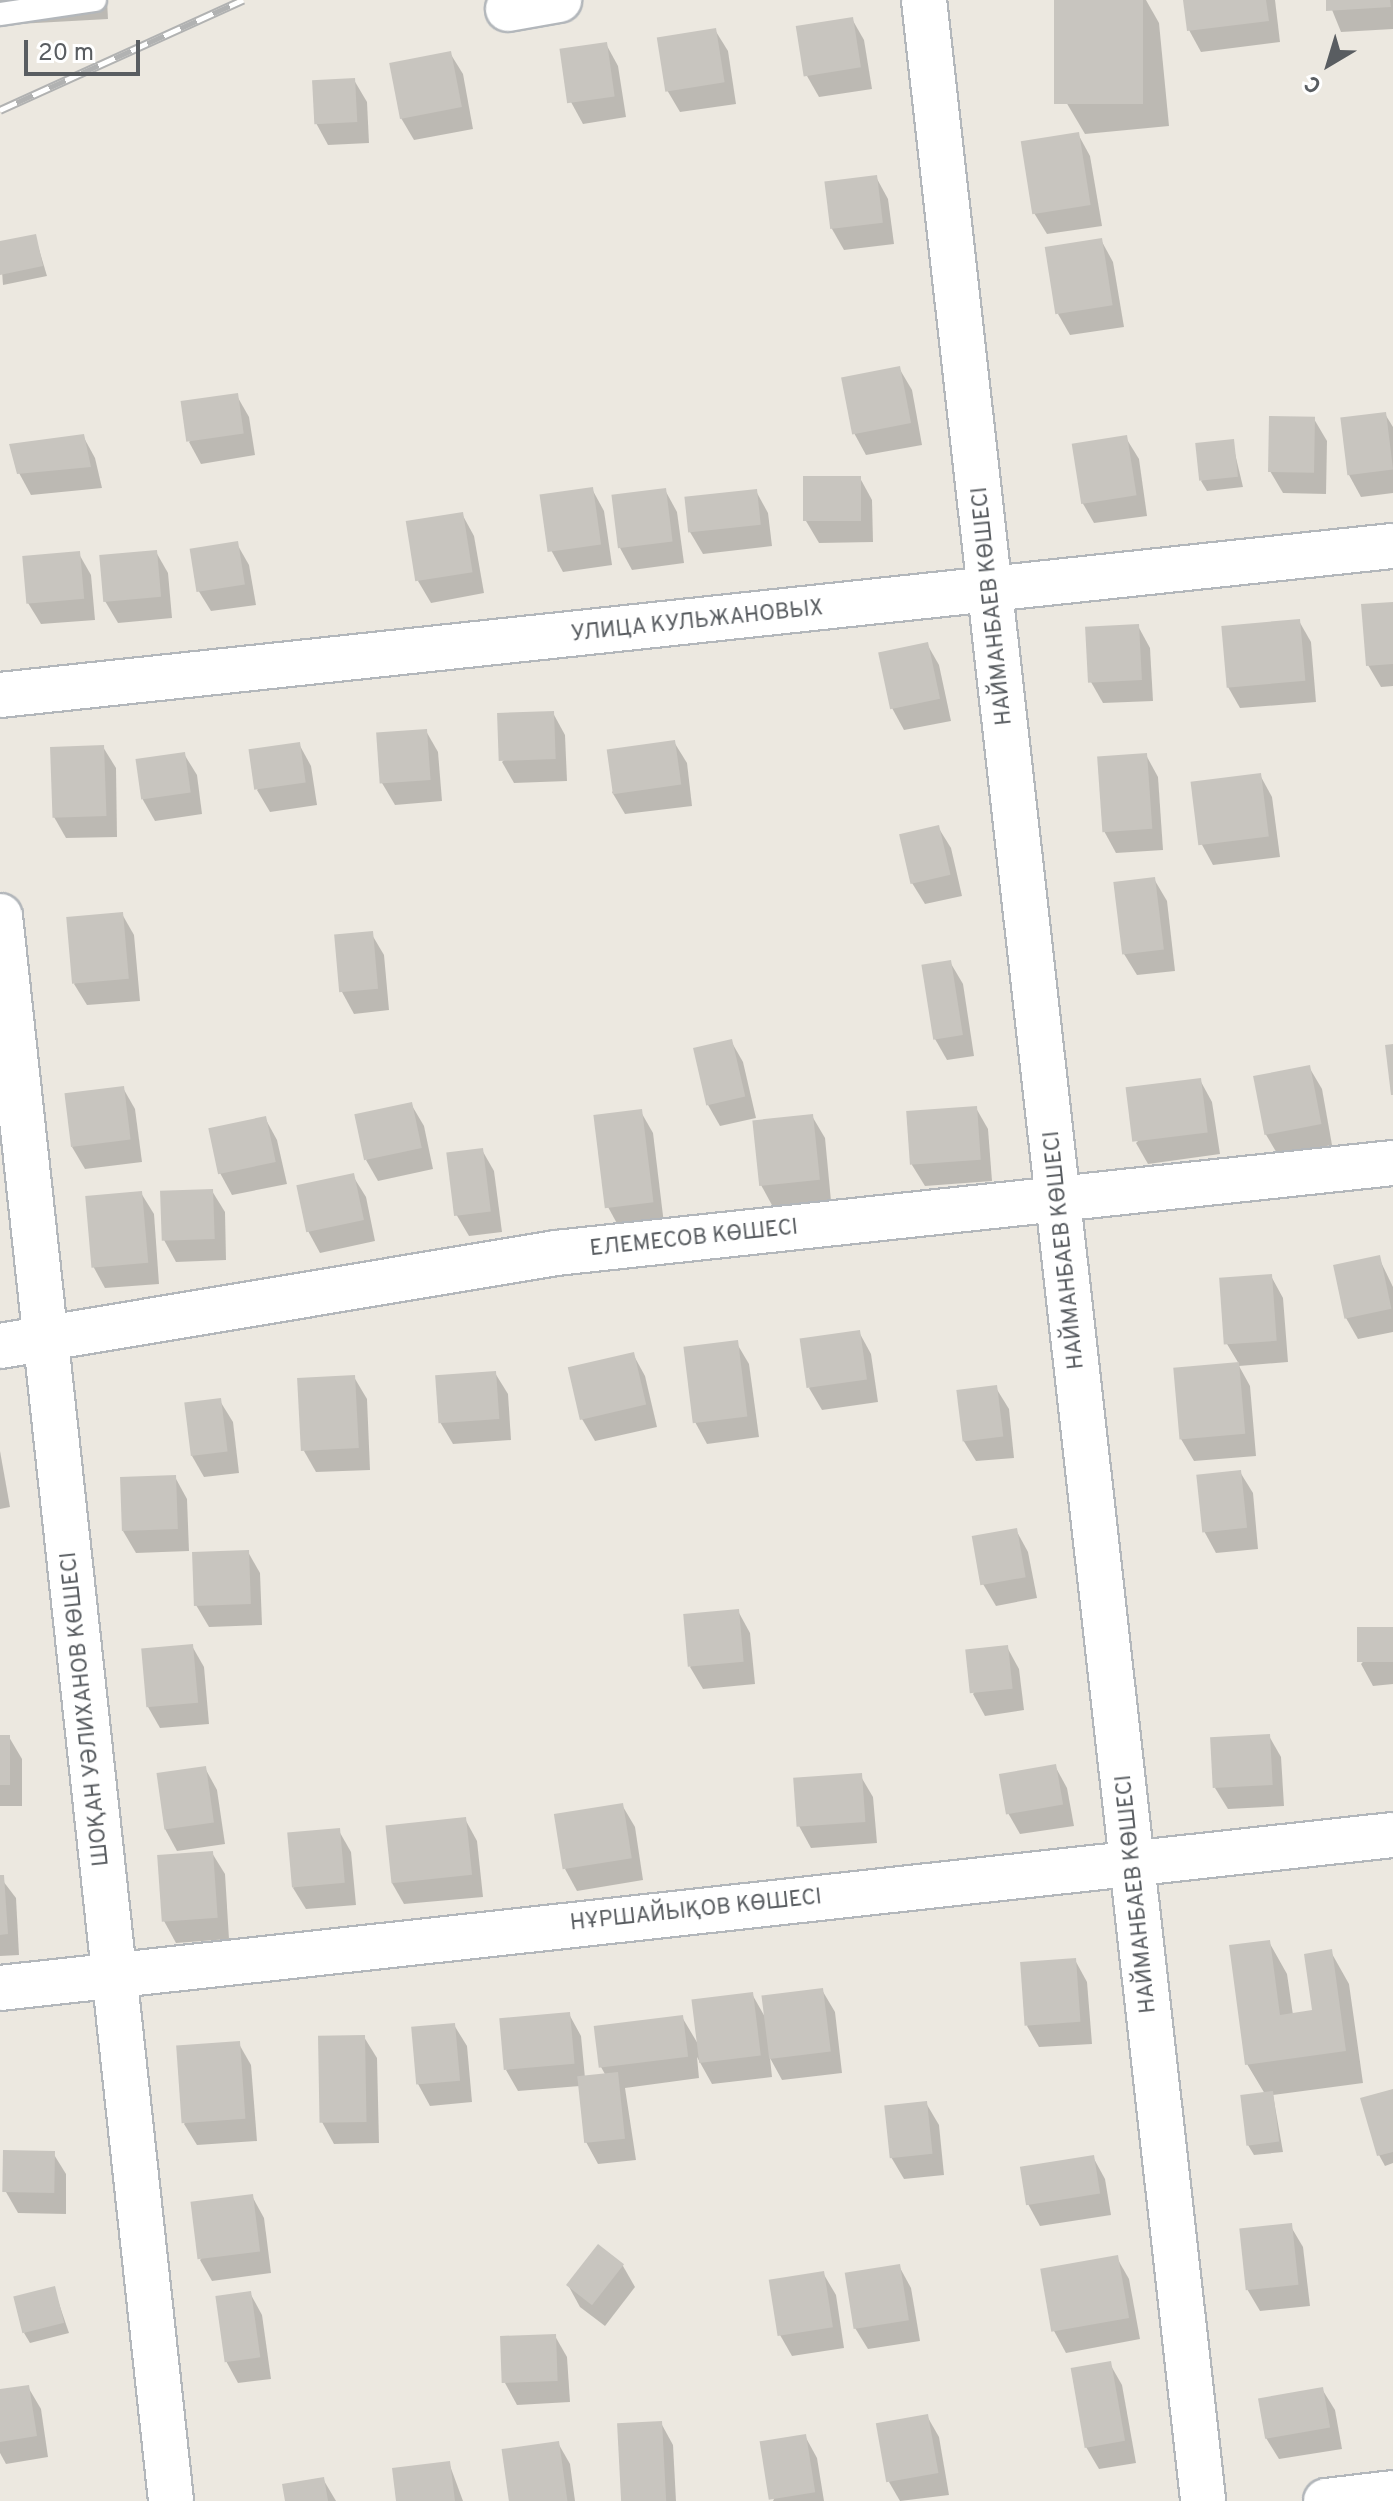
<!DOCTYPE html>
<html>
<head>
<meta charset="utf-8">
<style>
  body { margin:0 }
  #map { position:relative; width:1393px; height:2501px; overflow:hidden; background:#ece8e0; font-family:Overpass,sans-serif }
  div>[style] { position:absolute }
  .shadow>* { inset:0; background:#0003 }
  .building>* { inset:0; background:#c8c5bf; transform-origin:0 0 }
  .roads { filter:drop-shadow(2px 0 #b3b7bb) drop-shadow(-2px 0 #b3b7bb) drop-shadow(0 2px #b3b7bb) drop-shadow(0 -2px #b3b7bb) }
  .service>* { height:22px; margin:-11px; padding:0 11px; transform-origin:11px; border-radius:11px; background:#fff }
  .minor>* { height:44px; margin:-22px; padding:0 22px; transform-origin:22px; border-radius:22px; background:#fff }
  .rail>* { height:9px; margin-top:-4.5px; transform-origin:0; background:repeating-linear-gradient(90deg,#fff 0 18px,#b1b2b2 0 36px); box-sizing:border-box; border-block:2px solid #b1b2b2 }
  span { translate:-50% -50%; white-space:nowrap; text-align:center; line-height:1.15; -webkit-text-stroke:6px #fff; paint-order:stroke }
  .street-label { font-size:22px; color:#595d61 }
  .north { position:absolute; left:1289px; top:24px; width:80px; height:80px; -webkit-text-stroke:6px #fff; paint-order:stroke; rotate:218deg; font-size:22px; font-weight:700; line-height:32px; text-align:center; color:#595d61 }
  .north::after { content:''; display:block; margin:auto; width:28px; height:36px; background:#595d61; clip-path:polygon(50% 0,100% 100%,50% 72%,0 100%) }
  .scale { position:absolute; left:24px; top:40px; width:116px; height:36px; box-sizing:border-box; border:4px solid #595d61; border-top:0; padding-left:10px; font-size:24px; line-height:28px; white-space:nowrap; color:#595d61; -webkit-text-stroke:6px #fff; paint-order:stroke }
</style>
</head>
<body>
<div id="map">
  <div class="shadow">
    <div style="clip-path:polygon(0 0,107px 0,108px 19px,0 25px)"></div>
    <div style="clip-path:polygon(1056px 0,1146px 0,1159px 23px,1169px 126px,1085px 134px,1066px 102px)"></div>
    <div style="clip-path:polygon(1185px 0,1275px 0,1280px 42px,1201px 52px,1189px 30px)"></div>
    <div style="clip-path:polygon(1328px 0,1393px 0,1393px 29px,1341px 32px)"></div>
    <div style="clip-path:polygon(852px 19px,864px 40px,872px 89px,819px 97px,807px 76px)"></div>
    <div style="clip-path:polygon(715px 30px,728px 51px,736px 104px,680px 112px,667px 90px)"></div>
    <div style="clip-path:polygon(606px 44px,618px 66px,626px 117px,583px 124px,571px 102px)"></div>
    <div style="clip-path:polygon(450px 53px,463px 74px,473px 129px,414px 140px,401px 118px)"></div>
    <div style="clip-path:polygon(354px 80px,367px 102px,369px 143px,328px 145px,316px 123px)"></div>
    <div style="clip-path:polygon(1078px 134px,1090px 156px,1102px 226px,1047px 234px,1034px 213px,1023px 143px)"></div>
    <div style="clip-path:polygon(876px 177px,888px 199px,894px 244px,844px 250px,832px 229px,826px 183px)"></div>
    <div style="clip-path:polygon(35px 236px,47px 276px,3px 285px,0 243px)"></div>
    <div style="clip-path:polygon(1101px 240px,1113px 262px,1124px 327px,1070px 335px,1058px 314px)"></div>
    <div style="clip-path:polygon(899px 368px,912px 390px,922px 445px,866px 455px,854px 433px)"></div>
    <div style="clip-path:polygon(237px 396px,249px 417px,255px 455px,201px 464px,189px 442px)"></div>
    <div style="clip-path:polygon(1385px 414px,1393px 427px,1393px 493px,1361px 497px,1349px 475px)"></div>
    <div style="clip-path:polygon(1314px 419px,1327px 441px,1326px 494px,1283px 493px,1270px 471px)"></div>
    <div style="clip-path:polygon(83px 436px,95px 458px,102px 488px,31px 495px,19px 473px)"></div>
    <div style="clip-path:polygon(1126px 438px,1139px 459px,1147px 516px,1094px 523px,1082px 502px)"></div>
    <div style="clip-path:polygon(1232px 441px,1243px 487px,1207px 491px,1201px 481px)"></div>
    <div style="clip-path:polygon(860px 478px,872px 500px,873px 542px,819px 543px,806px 521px)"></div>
    <div style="clip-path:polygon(592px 489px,604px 511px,612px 565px,563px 572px,551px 550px)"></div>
    <div style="clip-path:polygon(665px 490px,677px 512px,684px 563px,632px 570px,620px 548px)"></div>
    <div style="clip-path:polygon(756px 491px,768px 513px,772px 546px,703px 554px,690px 532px)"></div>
    <div style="clip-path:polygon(462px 514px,474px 536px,484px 593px,431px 603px,418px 581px)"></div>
    <div style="clip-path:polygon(237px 544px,249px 565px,256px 605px,211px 611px,198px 590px)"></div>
    <div style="clip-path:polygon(156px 552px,168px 573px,172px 618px,118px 623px,105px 601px)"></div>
    <div style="clip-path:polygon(79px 554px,91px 575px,95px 620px,41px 624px,28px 603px,24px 558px)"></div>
    <div style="clip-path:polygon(1393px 604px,1393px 686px,1381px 687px,1368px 665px)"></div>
    <div style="clip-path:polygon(1299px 621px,1311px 642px,1316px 702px,1240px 708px,1228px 687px)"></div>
    <div style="clip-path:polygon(1138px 626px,1150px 648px,1153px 701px,1103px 703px,1091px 682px)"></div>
    <div style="clip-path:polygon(927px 644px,939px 665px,951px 721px,904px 730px,892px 708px)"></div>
    <div style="clip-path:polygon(553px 713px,565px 735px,567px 781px,514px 783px,502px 762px)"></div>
    <div style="clip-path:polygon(426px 731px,438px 752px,442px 801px,395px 805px,382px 783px)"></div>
    <div style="clip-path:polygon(674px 742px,687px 763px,692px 806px,625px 814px,612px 792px)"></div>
    <div style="clip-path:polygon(299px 744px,311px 766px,317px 805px,270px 812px,257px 790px)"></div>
    <div style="clip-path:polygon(103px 747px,116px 768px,117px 837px,66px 838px,54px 817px)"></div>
    <div style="clip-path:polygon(184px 754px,197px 775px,202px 814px,155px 821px,143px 800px,137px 761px)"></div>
    <div style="clip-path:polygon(1146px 755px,1158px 777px,1163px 850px,1116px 853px,1104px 831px)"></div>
    <div style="clip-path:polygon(1260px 775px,1272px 797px,1280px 857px,1213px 865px,1201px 843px)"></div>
    <div style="clip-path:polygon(938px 827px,951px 848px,962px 896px,925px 904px,912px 883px)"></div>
    <div style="clip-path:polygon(1154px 879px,1167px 901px,1175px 971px,1137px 975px,1124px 954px,1116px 884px)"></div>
    <div style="clip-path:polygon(122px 914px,134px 935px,140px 1001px,87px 1005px,74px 984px)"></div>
    <div style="clip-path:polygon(371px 933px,384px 955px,389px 1010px,354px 1014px,342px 992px)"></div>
    <div style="clip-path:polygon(950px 962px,963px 984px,974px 1056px,947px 1060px,935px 1039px)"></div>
    <div style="clip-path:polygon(731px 1041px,743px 1062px,756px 1118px,720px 1126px,708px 1105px)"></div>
    <div style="clip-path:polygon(1309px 1067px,1322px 1089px,1332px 1145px,1278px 1155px,1265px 1133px)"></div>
    <div style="clip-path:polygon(1200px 1080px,1212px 1102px,1220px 1154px,1148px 1164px,1136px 1143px)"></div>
    <div style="clip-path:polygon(123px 1088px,135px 1109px,142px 1162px,85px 1169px,72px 1147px)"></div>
    <div style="clip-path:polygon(411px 1104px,424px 1126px,433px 1169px,378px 1181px,366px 1160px)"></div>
    <div style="clip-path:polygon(976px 1108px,988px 1129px,992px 1181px,925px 1186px,912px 1165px,908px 1113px)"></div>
    <div style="clip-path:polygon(641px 1112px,653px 1133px,664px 1224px,620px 1229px,608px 1207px)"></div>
    <div style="clip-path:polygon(812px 1116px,825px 1138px,831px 1201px,773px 1207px,761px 1185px)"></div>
    <div style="clip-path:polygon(265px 1118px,277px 1140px,287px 1184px,232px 1195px,220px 1173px)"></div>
    <div style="clip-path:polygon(482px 1150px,494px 1171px,502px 1232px,469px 1236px,456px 1214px)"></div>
    <div style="clip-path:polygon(353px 1176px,366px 1197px,375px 1241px,320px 1253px,308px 1231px)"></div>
    <div style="clip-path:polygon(212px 1191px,225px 1212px,226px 1260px,176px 1262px,164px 1240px)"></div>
    <div style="clip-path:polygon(141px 1193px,154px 1214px,159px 1284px,105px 1288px,93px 1266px)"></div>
    <div style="clip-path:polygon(1379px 1258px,1393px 1287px,1393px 1332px,1358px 1339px,1346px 1318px)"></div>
    <div style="clip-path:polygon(1271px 1276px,1283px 1298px,1288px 1362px,1239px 1366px,1250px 1386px,1256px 1456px,1194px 1461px,1181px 1439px,1239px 1364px,1227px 1344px)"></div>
    <div style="clip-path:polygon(859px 1332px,871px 1354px,878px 1402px,822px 1410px,809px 1388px)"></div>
    <div style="clip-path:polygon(736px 1342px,749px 1364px,759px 1437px,707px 1444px,695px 1422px)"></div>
    <div style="clip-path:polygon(633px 1354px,645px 1376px,657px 1427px,595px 1441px,582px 1419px)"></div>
    <div style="clip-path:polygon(495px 1373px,508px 1394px,511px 1440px,453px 1444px,440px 1422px)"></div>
    <div style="clip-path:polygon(354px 1377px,367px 1399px,370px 1470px,316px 1472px,304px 1451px)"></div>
    <div style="clip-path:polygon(996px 1388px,1009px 1409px,1014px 1458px,976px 1461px,963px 1440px)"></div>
    <div style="clip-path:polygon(220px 1401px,233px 1422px,239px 1473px,204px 1477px,192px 1456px)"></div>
    <div style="clip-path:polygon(0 1451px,10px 1507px,0 1509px)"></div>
    <div style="clip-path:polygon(1240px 1472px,1253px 1493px,1258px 1549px,1216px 1553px,1204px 1531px)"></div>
    <div style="clip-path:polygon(175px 1477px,187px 1499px,189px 1551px,136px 1553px,123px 1531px)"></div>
    <div style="clip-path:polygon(1016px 1530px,1028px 1552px,1037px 1598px,996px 1606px,983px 1584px)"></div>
    <div style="clip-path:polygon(248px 1552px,260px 1573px,262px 1625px,209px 1627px,196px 1605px)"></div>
    <div style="clip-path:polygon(738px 1611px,750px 1633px,755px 1684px,703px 1689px,690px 1667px)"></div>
    <div style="clip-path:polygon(1393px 1629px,1393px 1684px,1373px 1686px,1361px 1664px)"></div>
    <div style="clip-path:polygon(192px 1646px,204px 1667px,209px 1724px,160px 1728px,148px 1707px)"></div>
    <div style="clip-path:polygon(1007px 1647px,1019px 1669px,1024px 1710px,985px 1716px,973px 1694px)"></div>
    <div style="clip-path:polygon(1269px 1736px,1281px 1757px,1284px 1806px,1228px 1809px,1215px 1788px)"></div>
    <div style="clip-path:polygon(0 1737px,9px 1737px,22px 1759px,22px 1806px,0 1806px)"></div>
    <div style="clip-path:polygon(1055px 1766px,1067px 1788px,1074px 1826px,1020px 1834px,1008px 1813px)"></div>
    <div style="clip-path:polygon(205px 1768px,217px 1790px,225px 1844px,177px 1851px,165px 1829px)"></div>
    <div style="clip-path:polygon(860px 1775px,873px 1797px,877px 1843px,811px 1848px,799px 1826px)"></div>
    <div style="clip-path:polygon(622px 1805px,635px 1827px,643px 1880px,577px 1891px,565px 1869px)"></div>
    <div style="clip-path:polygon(465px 1819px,477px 1841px,483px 1897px,404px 1904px,392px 1883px)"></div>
    <div style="clip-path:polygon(339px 1831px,351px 1852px,356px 1905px,306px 1909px,293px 1888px)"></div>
    <div style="clip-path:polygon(212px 1853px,225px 1874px,229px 1939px,176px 1943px,164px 1921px)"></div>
    <div style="clip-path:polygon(0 1877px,16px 1898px,19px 1955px,0 1956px)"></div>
    <div style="clip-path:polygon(1269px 1942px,1287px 1974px,1293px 2015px,1314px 2011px,1331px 1952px,1349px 1984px,1363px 2083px,1273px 2095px,1283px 2152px,1254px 2155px,1248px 2145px,1265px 2094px,1247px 2064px)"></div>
    <div style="clip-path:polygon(1075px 1960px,1087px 1982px,1092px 2044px,1039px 2047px,1027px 2026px)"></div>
    <div style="clip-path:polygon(822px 1990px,835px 2012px,842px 2073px,782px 2080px,770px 2058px,772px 2077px,712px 2084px,697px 2057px,699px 2078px,625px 2088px,636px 2160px,598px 2164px,586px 2142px,580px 2086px,518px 2091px,506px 2070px,569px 2014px,581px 2036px,585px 2078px,606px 2076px,601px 2067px,682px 2017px,698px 2044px,752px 1994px,765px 2017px)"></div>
    <div style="clip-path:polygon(454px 2025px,467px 2046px,472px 2102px,430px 2106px,418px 2084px)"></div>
    <div style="clip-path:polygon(364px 2037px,377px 2058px,379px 2143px,334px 2144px,322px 2122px)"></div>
    <div style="clip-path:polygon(239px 2044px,251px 2065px,257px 2141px,197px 2145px,184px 2124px)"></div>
    <div style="clip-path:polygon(1393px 2091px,1393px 2163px,1385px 2166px,1379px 2155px)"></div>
    <div style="clip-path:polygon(926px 2103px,939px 2125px,944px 2175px,904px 2179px,891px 2157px)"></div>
    <div style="clip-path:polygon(53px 2153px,66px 2174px,66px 2214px,18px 2213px,6px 2192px)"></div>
    <div style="clip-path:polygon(1093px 2157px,1105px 2179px,1111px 2215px,1040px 2226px,1028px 2204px)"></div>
    <div style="clip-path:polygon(252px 2196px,264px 2218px,271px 2273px,212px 2281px,200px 2260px)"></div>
    <div style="clip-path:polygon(1290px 2225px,1303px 2247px,1310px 2306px,1260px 2311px,1247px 2289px)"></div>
    <div style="clip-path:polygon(598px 2246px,623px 2266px,635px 2287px,605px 2326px,580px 2307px,568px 2285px)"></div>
    <div style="clip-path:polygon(1117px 2258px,1129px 2279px,1140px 2339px,1066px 2353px,1054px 2331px)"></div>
    <div style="clip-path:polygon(899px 2266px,911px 2288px,920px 2341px,868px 2349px,855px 2328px)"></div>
    <div style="clip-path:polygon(823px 2273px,836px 2295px,844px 2348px,792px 2356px,780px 2335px)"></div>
    <div style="clip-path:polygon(54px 2289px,69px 2333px,30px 2343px,24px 2333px)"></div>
    <div style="clip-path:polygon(250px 2293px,262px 2315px,271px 2379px,238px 2383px,226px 2361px)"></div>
    <div style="clip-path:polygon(555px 2336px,567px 2357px,570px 2402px,517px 2405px,505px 2383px)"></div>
    <div style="clip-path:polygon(1110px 2364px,1122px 2385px,1136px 2463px,1099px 2469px,1086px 2447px)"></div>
    <div style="clip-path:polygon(28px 2387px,41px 2409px,48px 2457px,6px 2464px,0 2453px,0 2391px)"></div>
    <div style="clip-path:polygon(1322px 2389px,1335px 2410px,1342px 2449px,1279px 2459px,1266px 2438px)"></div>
    <div style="clip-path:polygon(927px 2416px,939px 2437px,949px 2495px,900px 2501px,889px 2482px)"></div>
    <div style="clip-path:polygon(661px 2423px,673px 2445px,676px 2501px,623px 2501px)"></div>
    <div style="clip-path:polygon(805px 2436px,817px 2458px,824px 2501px,773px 2501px)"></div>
    <div style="clip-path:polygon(558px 2443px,570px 2464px,575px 2501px,510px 2501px)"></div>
    <div style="clip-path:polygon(449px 2463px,463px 2501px,398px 2501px)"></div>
    <div style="clip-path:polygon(323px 2479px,336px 2501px,287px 2501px)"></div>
  </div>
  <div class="building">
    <div style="left:1054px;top:0;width:89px;height:104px"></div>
    <div style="clip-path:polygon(1183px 0,1266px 0,1269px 21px,1187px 31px)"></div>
    <div style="clip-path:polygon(1326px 0,1390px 0,1391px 7px,1326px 11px)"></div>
    <div style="left:853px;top:17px;width:51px;height:58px;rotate:81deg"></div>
    <div style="left:716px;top:28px;width:55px;height:60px;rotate:81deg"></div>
    <div style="left:607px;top:42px;width:55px;height:48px;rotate:82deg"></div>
    <div style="left:451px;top:51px;width:57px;height:63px;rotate:79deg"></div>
    <div style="left:355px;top:78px;width:44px;height:43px;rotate:87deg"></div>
    <div style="left:1079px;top:132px;width:74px;height:59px;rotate:81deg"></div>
    <div style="left:877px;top:175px;width:48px;height:53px;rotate:83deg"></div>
    <div style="clip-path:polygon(36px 234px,43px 266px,0 275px,0 241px)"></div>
    <div style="left:1102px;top:238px;width:68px;height:58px;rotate:81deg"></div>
    <div style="left:900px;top:366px;width:58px;height:60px;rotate:79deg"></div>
    <div style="left:238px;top:393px;width:41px;height:58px;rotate:82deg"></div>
    <div style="left:1386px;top:412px;width:58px;height:46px;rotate:83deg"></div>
    <div style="left:1269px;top:416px;width:46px;height:56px;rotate:1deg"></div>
    <div style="clip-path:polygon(84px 434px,91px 467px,17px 474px,9px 444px)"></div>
    <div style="left:1127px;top:435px;width:61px;height:56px;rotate:81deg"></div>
    <div style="left:1234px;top:439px;width:38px;height:39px;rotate:84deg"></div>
    <div style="left:861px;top:476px;width:45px;height:58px;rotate:90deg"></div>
    <div style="left:593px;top:487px;width:58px;height:54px;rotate:82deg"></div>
    <div style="left:666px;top:488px;width:54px;height:55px;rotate:83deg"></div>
    <div style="left:757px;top:489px;width:36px;height:73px;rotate:84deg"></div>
    <div style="left:463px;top:512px;width:61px;height:58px;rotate:81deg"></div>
    <div style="left:238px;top:541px;width:44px;height:49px;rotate:81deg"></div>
    <div style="left:157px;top:550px;width:47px;height:58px;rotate:85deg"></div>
    <div style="left:80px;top:551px;width:48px;height:58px;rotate:85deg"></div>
    <div style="clip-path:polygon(1393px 602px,1393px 664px,1366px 666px,1361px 604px)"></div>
    <div style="left:1300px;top:619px;width:62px;height:79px;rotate:85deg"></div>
    <div style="left:1139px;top:624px;width:56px;height:54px;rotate:87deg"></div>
    <div style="left:928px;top:642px;width:58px;height:51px;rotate:78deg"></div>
    <div style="left:554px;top:711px;width:48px;height:57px;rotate:88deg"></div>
    <div style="left:427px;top:729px;width:51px;height:51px;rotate:86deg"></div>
    <div style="left:675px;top:740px;width:45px;height:69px;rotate:82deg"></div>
    <div style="left:300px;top:742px;width:41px;height:52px;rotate:82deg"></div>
    <div style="left:104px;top:745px;width:71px;height:54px;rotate:88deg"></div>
    <div style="left:185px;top:752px;width:41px;height:50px;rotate:82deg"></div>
    <div style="left:1147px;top:753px;width:76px;height:50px;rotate:86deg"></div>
    <div style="left:1261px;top:773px;width:64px;height:71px;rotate:83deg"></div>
    <div style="left:939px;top:825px;width:51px;height:41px;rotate:77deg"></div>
    <div style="left:1155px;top:877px;width:73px;height:42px;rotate:83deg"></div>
    <div style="left:123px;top:912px;width:67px;height:57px;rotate:85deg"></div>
    <div style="left:373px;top:931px;width:58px;height:39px;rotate:85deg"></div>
    <div style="left:951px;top:960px;width:76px;height:30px;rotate:81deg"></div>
    <div style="left:732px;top:1039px;width:59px;height:40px;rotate:77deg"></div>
    <div style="clip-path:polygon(1393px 1044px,1393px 1095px,1391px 1095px,1385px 1045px)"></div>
    <div style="left:1310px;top:1065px;width:60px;height:58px;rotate:79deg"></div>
    <div style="left:1201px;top:1078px;width:55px;height:76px;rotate:83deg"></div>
    <div style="left:124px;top:1086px;width:54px;height:60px;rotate:83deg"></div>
    <div style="left:412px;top:1102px;width:47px;height:59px;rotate:78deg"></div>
    <div style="left:977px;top:1106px;width:54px;height:71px;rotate:86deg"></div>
    <div style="left:642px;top:1109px;width:94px;height:49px;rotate:83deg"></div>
    <div style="left:813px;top:1114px;width:66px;height:61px;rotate:84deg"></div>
    <div style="left:266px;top:1116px;width:47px;height:59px;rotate:78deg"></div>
    <div style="left:483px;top:1148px;width:64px;height:37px;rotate:83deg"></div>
    <div style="left:354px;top:1173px;width:48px;height:59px;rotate:78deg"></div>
    <div style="left:213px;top:1189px;width:50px;height:53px;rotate:88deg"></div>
    <div style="left:142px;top:1191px;width:72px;height:57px;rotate:85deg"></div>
    <div style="left:1380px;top:1255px;width:55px;height:48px;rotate:78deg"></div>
    <div style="left:1272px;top:1274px;width:67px;height:53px;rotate:86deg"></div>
    <div style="left:860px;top:1330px;width:50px;height:61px;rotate:82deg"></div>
    <div style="left:738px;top:1340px;width:77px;height:55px;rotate:83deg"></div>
    <div style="left:634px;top:1352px;width:54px;height:68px;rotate:77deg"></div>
    <div style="left:1239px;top:1362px;width:72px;height:66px;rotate:85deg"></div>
    <div style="left:496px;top:1371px;width:48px;height:61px;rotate:86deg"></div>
    <div style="left:355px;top:1375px;width:73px;height:58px;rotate:87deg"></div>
    <div style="left:997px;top:1385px;width:52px;height:41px;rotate:83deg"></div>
    <div style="left:221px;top:1398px;width:54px;height:37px;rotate:83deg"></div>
    <div style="left:1241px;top:1470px;width:58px;height:45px;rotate:84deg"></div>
    <div style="left:176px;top:1475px;width:54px;height:56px;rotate:88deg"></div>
    <div style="left:1017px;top:1528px;width:50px;height:46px;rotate:80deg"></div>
    <div style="left:249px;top:1550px;width:54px;height:57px;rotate:88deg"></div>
    <div style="left:739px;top:1609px;width:53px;height:56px;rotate:85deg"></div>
    <div style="left:1393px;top:1627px;width:35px;height:36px;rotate:90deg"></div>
    <div style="left:193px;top:1644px;width:59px;height:52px;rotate:85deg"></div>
    <div style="left:1008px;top:1645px;width:44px;height:43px;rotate:84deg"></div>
    <div style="left:1270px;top:1734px;width:51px;height:60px;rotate:87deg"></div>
    <div style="left:0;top:1735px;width:10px;height:50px"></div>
    <div style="left:1056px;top:1764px;width:41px;height:58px;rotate:80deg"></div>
    <div style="left:206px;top:1766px;width:57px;height:50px;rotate:82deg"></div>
    <div style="left:862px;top:1773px;width:49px;height:69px;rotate:86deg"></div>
    <div style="left:623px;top:1803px;width:56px;height:70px;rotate:81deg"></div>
    <div style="left:466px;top:1817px;width:58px;height:81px;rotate:84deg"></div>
    <div style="left:340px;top:1828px;width:55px;height:53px;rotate:85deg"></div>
    <div style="left:213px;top:1851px;width:67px;height:56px;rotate:86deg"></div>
    <div style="clip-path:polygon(0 1875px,4px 1875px,8px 1934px,0 1935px)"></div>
    <div style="clip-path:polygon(1270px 1940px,1280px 2015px,1312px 2010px,1304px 1954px,1332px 1949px,1346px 2051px,1245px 2065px,1229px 1945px)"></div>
    <div style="left:1076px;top:1958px;width:64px;height:56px;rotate:86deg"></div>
    <div style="left:823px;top:1988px;width:64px;height:62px;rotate:83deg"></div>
    <div style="left:753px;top:1992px;width:64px;height:62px;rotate:83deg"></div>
    <div style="left:570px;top:2012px;width:52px;height:71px;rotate:85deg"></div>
    <div style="left:683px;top:2015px;width:42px;height:90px;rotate:83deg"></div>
    <div style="left:455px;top:2023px;width:58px;height:44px;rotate:85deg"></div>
    <div style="left:365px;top:2035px;width:87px;height:47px;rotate:89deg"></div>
    <div style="left:240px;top:2041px;width:78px;height:64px;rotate:86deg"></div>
    <div style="left:618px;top:2072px;width:67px;height:41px;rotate:84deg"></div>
    <div style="clip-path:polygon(1393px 2089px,1393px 2152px,1377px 2156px,1360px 2098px)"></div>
    <div style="left:1273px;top:2091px;width:51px;height:33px;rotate:83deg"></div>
    <div style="left:927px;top:2101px;width:53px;height:43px;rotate:84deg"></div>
    <div style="left:3px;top:2150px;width:52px;height:42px;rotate:1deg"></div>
    <div style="left:1094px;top:2155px;width:39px;height:75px;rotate:81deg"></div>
    <div style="left:253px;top:2194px;width:58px;height:63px;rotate:83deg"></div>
    <div style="left:1292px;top:2223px;width:62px;height:53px;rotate:84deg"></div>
    <div style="left:598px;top:2244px;width:33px;height:52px;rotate:38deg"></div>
    <div style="left:1118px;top:2255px;width:64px;height:79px;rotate:80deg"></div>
    <div style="left:900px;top:2264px;width:57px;height:56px;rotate:81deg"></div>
    <div style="left:824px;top:2271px;width:57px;height:56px;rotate:81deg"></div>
    <div style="left:55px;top:2286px;width:38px;height:43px;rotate:76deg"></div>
    <div style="left:251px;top:2291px;width:67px;height:36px;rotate:82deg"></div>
    <div style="left:556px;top:2334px;width:47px;height:56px;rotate:88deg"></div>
    <div style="left:1111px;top:2361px;width:81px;height:41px;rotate:80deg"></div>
    <div style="clip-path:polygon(29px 2385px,37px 2436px,0 2442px,0 2389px)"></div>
    <div style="left:1323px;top:2387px;width:41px;height:66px;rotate:80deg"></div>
    <div style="left:928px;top:2414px;width:60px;height:53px;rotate:80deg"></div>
    <div style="left:662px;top:2421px;width:80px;height:45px;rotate:87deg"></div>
    <div style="left:806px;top:2434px;width:59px;height:47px;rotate:81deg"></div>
    <div style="left:559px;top:2441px;width:61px;height:58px;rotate:82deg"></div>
    <div style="clip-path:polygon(450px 2461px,455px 2501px,396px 2501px,392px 2468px)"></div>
    <div style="clip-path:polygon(324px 2477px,328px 2501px,285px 2501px,282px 2484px)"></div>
  </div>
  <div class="roads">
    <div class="service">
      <div style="left:0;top:14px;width:96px;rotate:-8.4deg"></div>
    </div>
    <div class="minor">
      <div style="left:924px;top:0;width:2517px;rotate:83.63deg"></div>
      <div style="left:508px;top:9px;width:52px;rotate:-10deg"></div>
      <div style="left:0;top:695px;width:1401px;rotate:-6.11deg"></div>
      <div style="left:0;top:916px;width:1594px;rotate:83.84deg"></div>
      <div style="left:0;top:1346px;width:564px;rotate:-9.5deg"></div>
      <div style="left:556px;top:1253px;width:842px;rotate:-6.14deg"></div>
      <div style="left:0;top:1988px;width:1401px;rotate:-6.27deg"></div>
      <div style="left:1326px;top:2501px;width:67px;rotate:-6.8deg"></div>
    </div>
  </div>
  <div class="rail">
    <div style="left:0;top:110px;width:267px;rotate:-24.4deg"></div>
  </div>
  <div class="street-label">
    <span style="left:993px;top:606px;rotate:-96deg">НАЙМАНБАЕВ КӨШЕСІ</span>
    <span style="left:697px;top:622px;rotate:-6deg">УЛИЦА КУЛЬЖАНОВЫХ</span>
    <span style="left:694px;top:1239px;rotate:-6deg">ЕЛЕМЕСОВ КӨШЕСІ</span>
    <span style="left:1065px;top:1250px;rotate:-96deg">НАЙМАНБАЕВ КӨШЕСІ</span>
    <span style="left:86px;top:1709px;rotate:-96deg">ШОҚАН УӘЛИХАНОВ КӨШЕСІ</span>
    <span style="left:1137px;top:1894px;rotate:-96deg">НАЙМАНБАЕВ КӨШЕСІ</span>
    <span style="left:696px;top:1911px;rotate:-6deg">НҰРШАЙЫҚОВ КӨШЕСІ</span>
  </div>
  <div class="north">С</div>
  <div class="scale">20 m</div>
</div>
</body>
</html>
